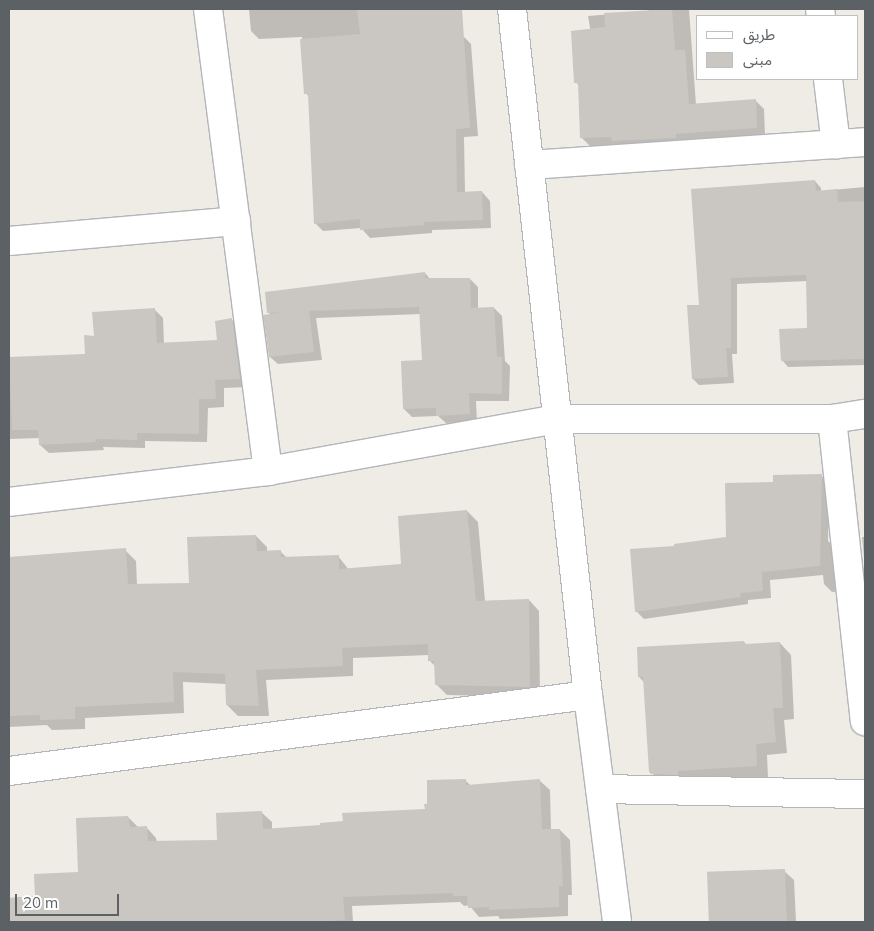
<!DOCTYPE html>
<html>
<head>
<meta charset="utf-8">
<style>
  body { margin:0 }
  #map { position:relative; width:874px; height:931px; overflow:hidden; background:#efebe5; font-family:Mulish,"Noto Sans Arabic",sans-serif }
  div>[style] { position:absolute }
  .shadow>* { inset:0; background:#0003 }
  .building>* { inset:0; background:#cac6c1; transform-origin:0 0 }
  .roads { filter:drop-shadow(1px 0 #b2b6b9) drop-shadow(-1px 0 #b2b6b9) drop-shadow(0 1px #b2b6b9) drop-shadow(0 -1px #b2b6b9) }
  .street>* { height:28px; margin:-14px; padding:0 14px; transform-origin:14px; border-radius:14px; background:#fff }
  span { translate:-50% -50%; white-space:nowrap; text-align:center; line-height:1.15; -webkit-text-stroke:4px #fff; paint-order:stroke }
  .frame { position:absolute; inset:0; border:10px solid #5c6165; pointer-events:none }
  .legend { position:absolute; left:696px; top:15px; width:162px; height:65px; box-sizing:border-box; background:#fff; border:1px solid #bec0c1; margin:0; padding:6px 9px; list-style:none; font-size:15px; color:#5c6165 }
  .legend li { display:flex; align-items:center; gap:10px; height:25px }
  .legend b { width:25px; border:1px solid #bec0c1 }
  .scale { position:absolute; left:15px; top:894px; width:104px; height:22px; box-sizing:border-box; border:2px solid #5c6165; border-top:0; padding-left:6px; font-size:15px; line-height:18px; white-space:nowrap; color:#5c6165; -webkit-text-stroke:4px #fff; paint-order:stroke }
</style>
</head>
<body>
<div id="map">
  <div class="shadow">
    <div style="clip-path:polygon(249px 9px,447px 9px,450px 37px,463px 36px,471px 44px,478px 136px,464px 137px,465px 193px,482px 192px,490px 201px,491px 228px,432px 230px,432px 233px,370px 238px,361px 228px,323px 231px,315px 223px,309px 97px,306px 93px,302px 37px,259px 39px,251px 31px)"></div>
    <div style="clip-path:polygon(649px 9px,689px 9px,696px 105px,755px 100px,764px 109px,765px 136px,622px 149px,618px 145px,590px 146px,581px 137px,579px 86px,576px 82px,592px 39px,588px 16px,649px 11px)"></div>
    <div style="clip-path:polygon(815px 181px,821px 188px,821px 191px,865px 187px,865px 365px,788px 367px,782px 360px,809px 329px,808px 281px,737px 284px,737px 354px,732px 354px,734px 383px,699px 385px,693px 379px,700px 306px)"></div>
    <div style="clip-path:polygon(425px 273px,431px 280px,470px 279px,478px 287px,478px 309px,494px 308px,502px 316px,505px 361px,510px 366px,509px 401px,476px 401px,477px 422px,446px 423px,438px 416px,412px 417px,404px 409px,423px 361px,421px 314px,316px 318px,322px 360px,278px 364px,270px 357px,271px 315px,268px 312px)"></div>
    <div style="clip-path:polygon(155px 310px,163px 318px,164px 344px,219px 342px,232px 320px,241px 328px,248px 387px,224px 388px,224px 407px,208px 408px,207px 442px,145px 441px,145px 448px,103px 447px,104px 450px,49px 453px,40px 445px,40px 438px,9px 439px,9px 358px,86px 355px,95px 337px)"></div>
    <div style="clip-path:polygon(821px 475px,829px 483px,828px 541px,837px 549px,842px 591px,832px 592px,824px 584px,823px 575px,770px 580px,771px 598px,748px 600px,748px 604px,644px 619px,636px 611px,676px 547px,727px 538px,775px 484px)"></div>
    <div style="clip-path:polygon(467px 511px,478px 522px,485px 601px,529px 600px,539px 611px,540px 697px,447px 695px,436px 684px,436px 667px,429px 660px,429px 655px,353px 658px,353px 676px,266px 680px,269px 716px,238px 716px,227px 705px,227px 684px,183px 682px,184px 713px,85px 718px,85px 729px,52px 730px,47px 725px,9px 727px,9px 558px,125px 550px,136px 561px,137px 585px,190px 585px,256px 536px,267px 547px,267px 552px,280px 551px,287px 558px,338px 556px,349px 570px,403px 566px)"></div>
    <div style="clip-path:polygon(862px 537px,865px 537px,865px 568px)"></div>
    <div style="clip-path:polygon(744px 642px,747px 645px,780px 643px,791px 655px,794px 719px,784px 720px,787px 753px,767px 755px,768px 777px,664px 785px,650px 771px,644px 682px,639px 677px)"></div>
    <div style="clip-path:polygon(465px 780px,471px 786px,540px 781px,550px 790px,551px 830px,560px 830px,570px 840px,572px 895px,568px 895px,568px 916px,500px 919px,498px 916px,479px 917px,469px 905px,464px 906px,460px 902px,352px 906px,353px 922px,9px 922px,9px 898px,36px 896px,79px 873px,128px 817px,138px 827px,147px 828px,156px 838px,157px 843px,218px 841px,262px 813px,272px 822px,272px 829px,321px 827px,426px 810px)"></div>
    <div style="clip-path:polygon(784px 871px,794px 880px,796px 922px,711px 922px,708px 874px)"></div>
  </div>
  <div class="building">
    <div style="clip-path:polygon(357px 9px,462px 9px,470px 128px,456px 129px,457px 192px,482px 191px,483px 220px,424px 222px,424px 225px,360px 230px,360px 219px,314px 224px,308px 94px,304px 94px,300px 39px,360px 34px)"></div>
    <div style="clip-path:polygon(672px 9px,675px 50px,685px 50px,689px 104px,756px 99px,757px 128px,676px 134px,676px 138px,612px 141px,611px 137px,580px 138px,578px 83px,574px 83px,571px 31px,605px 27px,604px 13px)"></div>
    <div style="clip-path:polygon(815px 180px,816px 191px,837px 189px,838px 202px,865px 201px,865px 359px,781px 361px,779px 329px,807px 328px,806px 275px,731px 278px,731px 348px,726px 348px,728px 377px,692px 379px,687px 305px,699px 305px,691px 189px)"></div>
    <div style="clip-path:polygon(425px 272px,425px 278px,470px 278px,471px 308px,494px 307px,497px 357px,502px 357px,502px 394px,469px 393px,470px 414px,436px 416px,436px 408px,403px 409px,401px 361px,422px 360px,419px 307px,309px 311px,314px 352px,269px 357px,263px 315px,284px 312px,267px 313px,265px 292px)"></div>
    <div style="clip-path:polygon(155px 308px,157px 343px,217px 340px,215px 321px,232px 318px,240px 379px,215px 380px,216px 399px,199px 399px,199px 434px,137px 433px,137px 440px,95px 439px,96px 442px,39px 445px,38px 430px,12px 430px,9px 357px,85px 354px,84px 335px,94px 336px,92px 312px)"></div>
    <div style="clip-path:polygon(822px 474px,820px 566px,762px 572px,763px 591px,740px 593px,741px 597px,635px 612px,630px 549px,674px 546px,674px 544px,726px 537px,725px 483px,773px 482px,773px 475px)"></div>
    <div style="clip-path:polygon(467px 510px,476px 601px,529px 599px,530px 687px,435px 685px,434px 661px,428px 661px,428px 644px,342px 648px,343px 666px,256px 670px,259px 706px,226px 705px,225px 674px,173px 672px,174px 702px,75px 707px,75px 719px,40px 720px,40px 715px,9px 716px,9px 557px,126px 548px,128px 584px,189px 583px,187px 537px,256px 535px,257px 551px,281px 550px,281px 557px,339px 555px,339px 569px,401px 564px,398px 516px)"></div>
    <div style="clip-path:polygon(744px 641px,745px 644px,780px 642px,783px 708px,773px 708px,776px 742px,756px 744px,757px 766px,678px 771px,678px 775px,651px 774px,649px 772px,643px 677px,638px 677px,637px 647px)"></div>
    <div style="clip-path:polygon(466px 779px,466px 785px,540px 779px,542px 829px,560px 829px,563px 886px,559px 886px,559px 907px,489px 910px,489px 907px,468px 908px,467px 896px,453px 896px,453px 893px,343px 897px,345px 920px,310px 922px,9px 922px,9px 898px,35px 897px,34px 874px,78px 872px,76px 818px,128px 816px,130px 827px,147px 826px,148px 841px,217px 840px,216px 813px,262px 811px,263px 829px,320px 825px,320px 823px,343px 821px,342px 813px,425px 809px,424px 804px,427px 804px,427px 780px)"></div>
    <div style="left:785px;top:869px;width:53px;height:78px;rotate:88deg"></div>
  </div>
  <div class="roads">
    <div class="street">
      <div style="left:208px;top:9px;width:466px;rotate:82.6deg"></div>
      <div style="left:512px;top:9px;width:690px;rotate:83.68deg"></div>
      <div style="left:588px;top:695px;width:229px;rotate:82.7deg"></div>
      <div style="left:820px;top:9px;width:7px;rotate:82deg"></div>
      <div style="left:828px;top:79px;width:66px;rotate:83.1deg"></div>
      <div style="left:529px;top:165px;width:337px;rotate:-3.9deg"></div>
      <div style="left:9px;top:241px;width:228px;rotate:-5deg"></div>
      <div style="left:832px;top:419px;width:304px;rotate:83.8deg"></div>
      <div style="left:9px;top:502px;width:261px;rotate:-6.8deg"></div>
      <div style="left:268px;top:471px;width:294px;rotate:-10.2deg"></div>
      <div style="left:557px;top:419px;width:275px"></div>
      <div style="left:832px;top:419px;width:33px;rotate:-9deg"></div>
      <div style="left:9px;top:771px;width:584px;rotate:-7.48deg"></div>
      <div style="left:600px;top:789px;width:265px;rotate:1.1deg"></div>
    </div>
  </div>
  <div class="frame"></div>
  <ul class="legend">
  <li><b style="height:6px;background:#fff"></b>طريق</li>
  <li><b style="height:14px;background:#cac6c1"></b>مبنى</li>
  </ul>
  <div class="scale">20 m</div>
</div>
</body>
</html>
